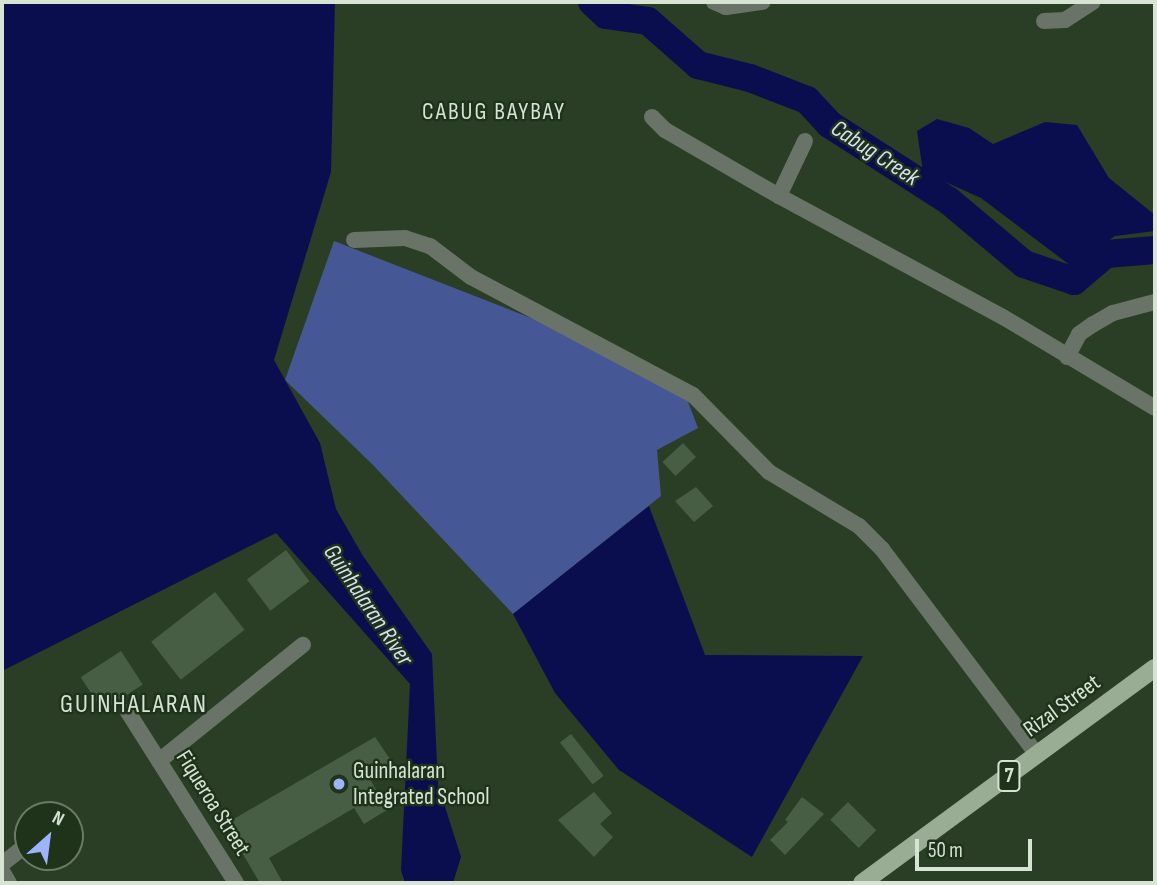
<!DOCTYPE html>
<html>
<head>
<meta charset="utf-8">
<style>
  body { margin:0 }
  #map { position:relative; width:1157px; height:885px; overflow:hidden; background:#293e25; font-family:"Sofia Sans Condensed",sans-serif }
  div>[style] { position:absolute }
  .green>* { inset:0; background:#465795 }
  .water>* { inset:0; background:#0b0e4e }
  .river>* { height:28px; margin:-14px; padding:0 14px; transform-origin:14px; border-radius:14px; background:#0b0e4e }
  .building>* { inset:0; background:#485e44; transform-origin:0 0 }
  .minor>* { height:16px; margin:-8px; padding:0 8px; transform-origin:8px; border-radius:8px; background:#697367 }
  .major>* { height:18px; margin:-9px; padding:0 9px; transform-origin:9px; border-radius:9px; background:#98ad94 }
  .dots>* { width:19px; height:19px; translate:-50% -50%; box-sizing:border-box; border:4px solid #1f331b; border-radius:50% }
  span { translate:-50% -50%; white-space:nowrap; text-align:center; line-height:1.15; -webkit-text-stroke:5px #1f331b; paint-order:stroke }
  .shield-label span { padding:2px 5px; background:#1f331b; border:2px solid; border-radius:5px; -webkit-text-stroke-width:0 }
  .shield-label { font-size:21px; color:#d7e4d4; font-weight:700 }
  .street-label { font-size:23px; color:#d7e4d4 }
  .poi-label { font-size:23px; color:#d7e4d4 }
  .left { translate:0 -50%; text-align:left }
  .neighbourhood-label { font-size:24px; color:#d7e4d4; letter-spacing:2px }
  .water-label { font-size:24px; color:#d8dff3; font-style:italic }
  .quarter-label { font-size:26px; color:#d7e4d4; letter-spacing:2px }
  .frame { position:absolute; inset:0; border:4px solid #d7e4d4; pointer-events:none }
  .north { position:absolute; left:14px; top:801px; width:70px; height:70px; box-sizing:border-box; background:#1f331b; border:2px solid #697a65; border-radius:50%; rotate:28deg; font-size:19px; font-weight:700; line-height:28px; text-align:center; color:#d7e4d4 }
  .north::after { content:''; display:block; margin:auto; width:24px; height:32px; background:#9db4fd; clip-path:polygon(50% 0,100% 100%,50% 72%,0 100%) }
  .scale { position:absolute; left:915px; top:839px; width:117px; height:32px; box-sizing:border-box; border:4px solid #d7e4d4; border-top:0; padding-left:9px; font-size:21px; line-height:24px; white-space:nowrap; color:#d7e4d4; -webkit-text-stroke:5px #1f331b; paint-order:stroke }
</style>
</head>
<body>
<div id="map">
  <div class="green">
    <div style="clip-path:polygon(334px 241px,541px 322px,687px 399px,698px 428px,657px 450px,661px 496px,513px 614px,373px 465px,285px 380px)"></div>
  </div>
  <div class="water">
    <div style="clip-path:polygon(2px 2px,335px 2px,331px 172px,274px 360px,320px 443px,336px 509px,363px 556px,432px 654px,438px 785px,461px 857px,453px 883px,405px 883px,401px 870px,410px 684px,276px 533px,2px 671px)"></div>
    <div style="clip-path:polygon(937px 119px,969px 128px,993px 144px,1045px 122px,1077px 125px,1109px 178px,1155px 215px,1155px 231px,1115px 236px,1071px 266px,981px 198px,923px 172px,917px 131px)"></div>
    <div style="clip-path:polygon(649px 506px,705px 655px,863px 656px,752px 857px,619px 770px,555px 693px,513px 614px)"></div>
  </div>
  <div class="river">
    <div style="left:592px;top:2px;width:19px;rotate:43deg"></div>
    <div style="left:606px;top:15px;width:42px;rotate:8.1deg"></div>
    <div style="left:648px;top:21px;width:67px;rotate:41.3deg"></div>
    <div style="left:698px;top:65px;width:54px;rotate:14deg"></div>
    <div style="left:750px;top:78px;width:61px;rotate:21.1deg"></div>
    <div style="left:807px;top:100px;width:33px;rotate:47deg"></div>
    <div style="left:829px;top:124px;width:143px;rotate:32.7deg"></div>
    <div style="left:949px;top:201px;width:98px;rotate:40deg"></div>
    <div style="left:1024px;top:264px;width:53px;rotate:18.8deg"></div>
    <div style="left:1074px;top:281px;width:42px;rotate:-40.2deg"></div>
    <div style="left:1106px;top:254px;width:49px;rotate:-4.7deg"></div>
  </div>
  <div class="building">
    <div style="left:683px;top:443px;width:19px;height:28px;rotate:47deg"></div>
    <div style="clip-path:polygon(696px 487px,713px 506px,694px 522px,675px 501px)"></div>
    <div style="left:286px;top:550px;width:39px;height:49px;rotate:53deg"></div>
    <div style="left:215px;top:592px;width:48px;height:81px;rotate:52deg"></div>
    <div style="left:121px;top:651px;width:40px;height:48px;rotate:57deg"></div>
    <div style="left:571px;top:734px;width:53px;height:14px;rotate:52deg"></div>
    <div style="clip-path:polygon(375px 737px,392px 762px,369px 777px,387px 810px,364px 824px,354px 808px,269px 858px,283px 883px,260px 883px,225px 824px)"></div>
    <div style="clip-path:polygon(594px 792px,612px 813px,600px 824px,613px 837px,594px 857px,558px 820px)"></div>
    <div style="clip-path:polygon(802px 797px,824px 814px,785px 855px,770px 840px,788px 822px,785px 820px)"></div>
    <div style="left:848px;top:802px;width:40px;height:25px;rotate:45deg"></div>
  </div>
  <div class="minor">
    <div style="left:714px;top:2px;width:13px;rotate:23deg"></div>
    <div style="left:726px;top:7px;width:37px;rotate:-8deg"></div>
    <div style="left:1044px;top:21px;width:21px;rotate:-3deg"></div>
    <div style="left:1065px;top:20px;width:33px;rotate:-33deg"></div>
    <div style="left:652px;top:117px;width:18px;rotate:45deg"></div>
    <div style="left:665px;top:130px;width:132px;rotate:30.1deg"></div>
    <div style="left:805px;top:141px;width:61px;rotate:115.3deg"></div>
    <div style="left:779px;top:196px;width:255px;rotate:28.4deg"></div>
    <div style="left:1003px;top:317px;width:177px;rotate:30.9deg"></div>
    <div style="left:354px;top:240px;width:51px;rotate:-2.2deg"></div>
    <div style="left:405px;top:238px;width:26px;rotate:18deg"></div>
    <div style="left:430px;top:246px;width:51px;rotate:37.1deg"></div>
    <div style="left:471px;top:277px;width:251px;rotate:28deg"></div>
    <div style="left:693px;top:395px;width:108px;rotate:45.4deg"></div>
    <div style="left:769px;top:472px;width:105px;rotate:31deg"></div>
    <div style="left:859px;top:526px;width:33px;rotate:45deg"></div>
    <div style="left:882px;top:549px;width:258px;rotate:53deg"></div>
    <div style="left:1067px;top:357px;width:26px;rotate:-62deg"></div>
    <div style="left:1079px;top:334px;width:16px;rotate:-35deg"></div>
    <div style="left:1092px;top:325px;width:24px;rotate:-30deg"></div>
    <div style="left:1113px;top:313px;width:43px;rotate:-14.7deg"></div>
    <div style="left:128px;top:712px;width:202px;rotate:57.7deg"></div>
    <div style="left:159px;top:761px;width:185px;rotate:-38.9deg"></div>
    <div style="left:2px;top:864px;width:33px;rotate:-38deg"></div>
    <div style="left:2px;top:871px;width:14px;rotate:60deg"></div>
  </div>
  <div class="major">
    <div style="left:862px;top:883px;width:363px;rotate:-36.3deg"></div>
  </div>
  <div class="dots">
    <div style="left:339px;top:784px;background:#9db4fd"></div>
  </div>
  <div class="shield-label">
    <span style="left:1009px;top:776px">7</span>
  </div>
  <div class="street-label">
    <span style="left:1062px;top:706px;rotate:-36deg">Rizal Street</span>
    <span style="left:213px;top:803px;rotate:58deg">Fiqueroa Street</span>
  </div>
  <div class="poi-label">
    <span class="left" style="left:353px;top:784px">Guinhalaran<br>Integrated School</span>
  </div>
  <div class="neighbourhood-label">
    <span style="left:494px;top:112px">CABUG BAYBAY</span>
  </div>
  <div class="water-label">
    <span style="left:875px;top:153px;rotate:33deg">Cabug Creek</span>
    <span style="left:368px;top:605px;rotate:56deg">Guinhalaran River</span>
  </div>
  <div class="quarter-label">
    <span style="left:134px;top:705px">GUINHALARAN</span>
  </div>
  <div class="frame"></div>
  <div class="north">N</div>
  <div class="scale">50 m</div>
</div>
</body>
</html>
